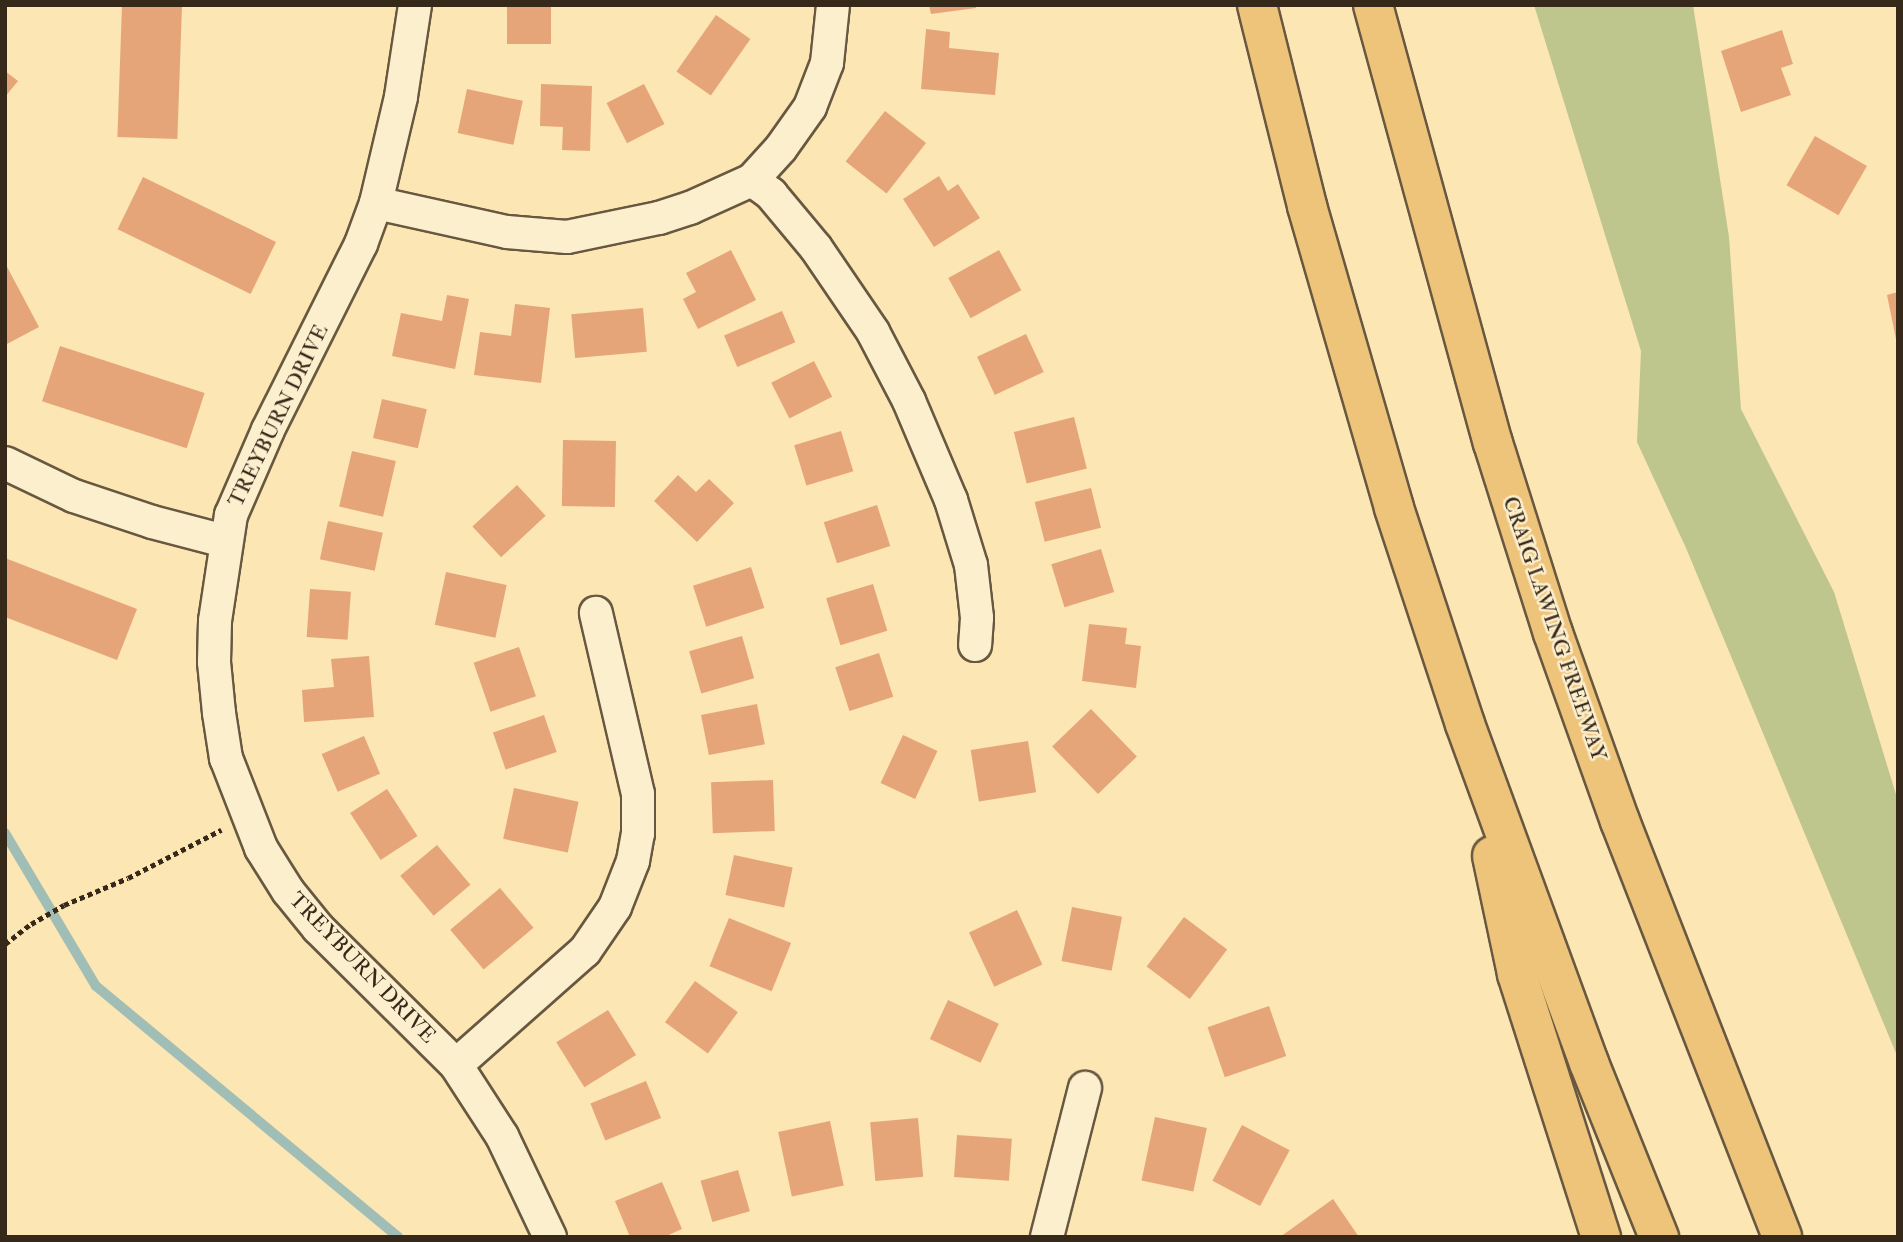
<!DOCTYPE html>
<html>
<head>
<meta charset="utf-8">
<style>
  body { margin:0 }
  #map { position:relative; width:1903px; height:1242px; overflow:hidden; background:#fbe6b4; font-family:"IM FELL Double Pica",serif }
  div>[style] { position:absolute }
  .green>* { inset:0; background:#bec58d }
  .stream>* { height:10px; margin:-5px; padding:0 5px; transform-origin:5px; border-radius:5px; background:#a1beb6 }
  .building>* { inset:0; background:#e6a579; transform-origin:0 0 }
  .path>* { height:4.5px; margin-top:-2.25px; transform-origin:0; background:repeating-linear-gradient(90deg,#37291a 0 5px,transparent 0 8.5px) }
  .roads { filter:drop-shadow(2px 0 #685840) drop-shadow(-2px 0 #685840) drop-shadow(0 2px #685840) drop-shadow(0 -2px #685840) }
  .street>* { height:32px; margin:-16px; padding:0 16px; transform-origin:16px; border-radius:16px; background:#fcefce }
  .highway>* { height:38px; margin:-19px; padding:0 19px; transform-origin:19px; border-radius:19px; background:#eec37a }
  span { translate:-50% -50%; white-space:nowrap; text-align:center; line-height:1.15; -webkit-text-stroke:5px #fcefce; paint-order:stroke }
  .street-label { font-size:21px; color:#37291a }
  .frame { position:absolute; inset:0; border:7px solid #37291a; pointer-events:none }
</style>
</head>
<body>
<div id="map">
  <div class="green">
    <div style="clip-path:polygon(1534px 5px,1693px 5px,1729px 237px,1741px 409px,1834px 592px,1898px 801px,1898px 1058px,1686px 548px,1637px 442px,1641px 351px)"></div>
  </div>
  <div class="stream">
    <div style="left:5px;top:833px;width:178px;rotate:59.3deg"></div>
    <div style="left:96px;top:986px;width:393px;rotate:39.7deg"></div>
  </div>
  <div class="building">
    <div style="left:122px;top:5px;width:60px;height:132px;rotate:2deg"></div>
    <div style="left:507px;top:5px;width:44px;height:39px"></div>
    <div style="clip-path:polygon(929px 5px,976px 5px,976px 8px,931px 14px)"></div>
    <div style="left:716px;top:15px;width:42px;height:69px;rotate:35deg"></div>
    <div style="clip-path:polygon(926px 29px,950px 32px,949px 48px,999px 53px,995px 95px,921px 89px)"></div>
    <div style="clip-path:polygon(1782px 30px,1793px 64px,1781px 68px,1791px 95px,1741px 112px,1721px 51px)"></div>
    <div style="clip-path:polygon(5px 71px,18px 81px,5px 97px)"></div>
    <div style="clip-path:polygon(541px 84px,592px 86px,590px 151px,562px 150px,563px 127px,540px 126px)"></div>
    <div style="left:644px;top:84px;width:45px;height:42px;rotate:63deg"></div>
    <div style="left:467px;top:89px;width:57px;height:45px;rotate:12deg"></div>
    <div style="left:885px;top:111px;width:52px;height:64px;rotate:38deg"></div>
    <div style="left:1815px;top:136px;width:60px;height:57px;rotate:30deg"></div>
    <div style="clip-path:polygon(939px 176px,948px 191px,958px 184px,980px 218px,934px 247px,903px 199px)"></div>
    <div style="left:143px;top:177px;width:148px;height:58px;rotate:26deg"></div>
    <div style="clip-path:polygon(731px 250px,756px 300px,698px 329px,683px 299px,696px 292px,686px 273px)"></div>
    <div style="left:999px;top:250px;width:46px;height:58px;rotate:61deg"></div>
    <div style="clip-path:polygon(5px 263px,39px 327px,5px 345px)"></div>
    <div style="clip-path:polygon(1898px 292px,1898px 344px,1897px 344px,1887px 295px)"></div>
    <div style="clip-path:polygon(447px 295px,469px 299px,455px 369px,392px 356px,401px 313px,442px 321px)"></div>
    <div style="clip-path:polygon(515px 304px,550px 308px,541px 383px,474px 375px,480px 332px,511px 336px)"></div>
    <div style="left:643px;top:308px;width:44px;height:72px;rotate:85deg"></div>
    <div style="left:782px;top:311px;width:34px;height:63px;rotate:67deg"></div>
    <div style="left:1026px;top:334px;width:42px;height:54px;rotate:65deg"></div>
    <div style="left:60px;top:346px;width:152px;height:58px;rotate:18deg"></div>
    <div style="left:814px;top:361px;width:40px;height:48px;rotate:63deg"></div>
    <div style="left:382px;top:399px;width:46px;height:40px;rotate:13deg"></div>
    <div style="left:1074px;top:417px;width:53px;height:62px;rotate:76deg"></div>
    <div style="left:841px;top:431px;width:42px;height:49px;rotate:73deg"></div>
    <div style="left:563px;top:440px;width:53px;height:66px;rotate:1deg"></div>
    <div style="left:352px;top:451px;width:45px;height:57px;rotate:13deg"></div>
    <div style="clip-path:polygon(678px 475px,696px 492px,709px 479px,734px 503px,697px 542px,654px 501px)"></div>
    <div style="left:517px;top:485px;width:42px;height:61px;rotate:47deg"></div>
    <div style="left:1091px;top:488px;width:41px;height:58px;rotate:76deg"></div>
    <div style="left:877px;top:505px;width:43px;height:56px;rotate:72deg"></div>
    <div style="left:328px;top:521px;width:56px;height:39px;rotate:12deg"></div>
    <div style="left:1101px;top:549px;width:45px;height:52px;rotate:73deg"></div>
    <div style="clip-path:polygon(5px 558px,137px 609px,117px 660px,5px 617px)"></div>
    <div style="left:751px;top:567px;width:43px;height:61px;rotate:72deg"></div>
    <div style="left:446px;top:572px;width:62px;height:54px;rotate:12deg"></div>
    <div style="left:873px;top:584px;width:49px;height:49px;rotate:73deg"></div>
    <div style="left:310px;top:589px;width:41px;height:48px;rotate:4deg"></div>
    <div style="clip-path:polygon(1089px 624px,1127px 628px,1125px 644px,1141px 646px,1136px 688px,1082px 681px)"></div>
    <div style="left:742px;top:636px;width:44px;height:55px;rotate:74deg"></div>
    <div style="left:519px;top:647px;width:52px;height:48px;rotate:71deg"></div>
    <div style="left:879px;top:653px;width:46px;height:46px;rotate:72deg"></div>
    <div style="clip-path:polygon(369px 656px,374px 717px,304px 722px,302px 690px,334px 687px,331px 659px)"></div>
    <div style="left:757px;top:704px;width:41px;height:57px;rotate:79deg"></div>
    <div style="left:1091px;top:709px;width:66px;height:54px;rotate:46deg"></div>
    <div style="left:544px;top:715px;width:39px;height:54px;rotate:71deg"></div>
    <div style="left:903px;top:735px;width:38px;height:53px;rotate:25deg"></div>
    <div style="left:364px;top:736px;width:41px;height:46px;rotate:67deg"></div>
    <div style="left:1028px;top:741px;width:52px;height:58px;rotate:81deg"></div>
    <div style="left:773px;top:780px;width:51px;height:62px;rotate:88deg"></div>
    <div style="left:514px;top:788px;width:66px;height:52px;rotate:12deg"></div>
    <div style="left:387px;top:789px;width:56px;height:44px;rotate:57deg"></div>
    <div style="left:437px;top:845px;width:52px;height:48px;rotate:50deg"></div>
    <div style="left:734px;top:855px;width:60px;height:41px;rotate:12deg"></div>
    <div style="left:500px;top:888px;width:52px;height:65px;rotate:50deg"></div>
    <div style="left:1072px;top:907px;width:51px;height:55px;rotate:11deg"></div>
    <div style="left:1017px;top:910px;width:60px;height:53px;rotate:65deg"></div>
    <div style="left:1184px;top:917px;width:54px;height:62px;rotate:37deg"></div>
    <div style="left:729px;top:918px;width:67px;height:52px;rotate:22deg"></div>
    <div style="left:695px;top:981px;width:53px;height:51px;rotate:36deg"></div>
    <div style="left:948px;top:1000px;width:56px;height:43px;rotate:25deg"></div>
    <div style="left:1269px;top:1006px;width:53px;height:65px;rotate:71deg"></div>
    <div style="left:608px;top:1010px;width:53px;height:61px;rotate:58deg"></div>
    <div style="left:646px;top:1081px;width:40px;height:60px;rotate:68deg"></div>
    <div style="left:1155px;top:1117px;width:53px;height:65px;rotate:12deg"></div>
    <div style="left:918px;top:1118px;width:59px;height:48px;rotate:85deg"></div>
    <div style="left:830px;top:1121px;width:66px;height:53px;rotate:78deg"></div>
    <div style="left:1242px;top:1125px;width:54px;height:63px;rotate:28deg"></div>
    <div style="left:957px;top:1135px;width:55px;height:42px;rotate:4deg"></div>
    <div style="left:738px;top:1170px;width:43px;height:39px;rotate:74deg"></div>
    <div style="clip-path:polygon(662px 1182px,682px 1229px,664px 1237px,630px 1237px,615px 1201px)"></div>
    <div style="clip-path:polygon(1333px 1199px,1359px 1237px,1280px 1237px)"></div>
  </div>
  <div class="path">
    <div style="left:5px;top:944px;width:33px;rotate:-38deg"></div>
    <div style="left:31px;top:924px;width:38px;rotate:-30deg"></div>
    <div style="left:64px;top:905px;width:69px;rotate:-22.9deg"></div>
    <div style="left:128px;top:878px;width:105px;rotate:-27.3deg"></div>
  </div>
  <div class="roads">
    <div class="street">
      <div style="left:415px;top:5px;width:93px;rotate:98.7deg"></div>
      <div style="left:401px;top:97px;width:109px;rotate:103.3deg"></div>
      <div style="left:376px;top:203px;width:44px;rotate:110.1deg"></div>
      <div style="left:361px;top:244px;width:208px;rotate:116.6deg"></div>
      <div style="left:268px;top:430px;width:93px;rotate:113.5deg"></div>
      <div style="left:231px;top:515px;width:107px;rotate:98.6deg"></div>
      <div style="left:215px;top:621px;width:41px;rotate:91.4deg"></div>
      <div style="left:214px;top:662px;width:51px;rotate:84.4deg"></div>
      <div style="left:219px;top:713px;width:46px;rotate:81.2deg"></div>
      <div style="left:226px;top:758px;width:97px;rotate:68.7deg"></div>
      <div style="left:261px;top:848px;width:51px;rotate:57.9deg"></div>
      <div style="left:288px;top:891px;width:48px;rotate:51deg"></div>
      <div style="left:318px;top:928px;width:194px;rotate:44.8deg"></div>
      <div style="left:456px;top:1065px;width:85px;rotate:57.1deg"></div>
      <div style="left:502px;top:1136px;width:112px;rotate:64.6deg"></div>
      <div style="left:752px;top:180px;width:24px;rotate:36deg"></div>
      <div style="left:771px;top:194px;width:70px;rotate:50.2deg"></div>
      <div style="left:816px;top:248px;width:102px;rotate:55.8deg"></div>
      <div style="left:873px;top:332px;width:78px;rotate:62.4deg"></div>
      <div style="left:909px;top:401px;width:108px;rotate:67deg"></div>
      <div style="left:951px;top:500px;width:68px;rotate:72.9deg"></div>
      <div style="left:971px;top:565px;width:53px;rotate:83.5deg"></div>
      <div style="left:977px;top:618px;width:27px;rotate:94deg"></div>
      <div style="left:376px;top:203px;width:134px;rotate:12.5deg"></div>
      <div style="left:507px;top:232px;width:60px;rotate:4.8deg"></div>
      <div style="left:567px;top:237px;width:94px;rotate:-11.7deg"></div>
      <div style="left:659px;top:218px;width:33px;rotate:-18deg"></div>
      <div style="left:690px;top:208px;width:68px;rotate:-24.3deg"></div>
      <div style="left:752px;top:180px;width:43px;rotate:-47.8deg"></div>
      <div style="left:781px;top:148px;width:50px;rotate:-54.7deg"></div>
      <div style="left:810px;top:107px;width:47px;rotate:-68.9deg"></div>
      <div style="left:827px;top:63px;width:58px;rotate:-84.1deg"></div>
      <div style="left:5px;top:463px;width:76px;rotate:25.6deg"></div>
      <div style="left:74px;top:496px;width:82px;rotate:18.4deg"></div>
      <div style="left:152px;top:522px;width:75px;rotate:14.6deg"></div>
      <div style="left:456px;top:1065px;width:172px;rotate:-41.5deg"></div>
      <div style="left:585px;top:951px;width:53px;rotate:-55.7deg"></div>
      <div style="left:615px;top:907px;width:49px;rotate:-68.6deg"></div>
      <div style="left:633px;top:861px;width:27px;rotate:-80deg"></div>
      <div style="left:638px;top:834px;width:40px;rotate:-90deg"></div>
      <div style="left:638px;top:794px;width:186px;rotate:-103.1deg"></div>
      <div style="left:1047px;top:1237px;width:154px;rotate:-75.7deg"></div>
    </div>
    <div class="highway">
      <div style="left:1257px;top:5px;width:207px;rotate:76deg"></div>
      <div style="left:1307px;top:206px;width:314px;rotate:73.9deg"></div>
      <div style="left:1394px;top:508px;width:227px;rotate:71.8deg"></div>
      <div style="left:1465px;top:724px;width:361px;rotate:69.9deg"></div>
      <div style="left:1589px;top:1063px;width:188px;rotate:68.1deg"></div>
      <div style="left:1373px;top:5px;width:454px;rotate:74.7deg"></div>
      <div style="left:1493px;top:443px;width:199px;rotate:72.5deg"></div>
      <div style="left:1553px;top:633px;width:200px;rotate:70.4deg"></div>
      <div style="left:1620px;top:821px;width:446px;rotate:68.7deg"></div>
      <div style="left:1492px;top:856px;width:121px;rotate:78deg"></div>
      <div style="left:1517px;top:974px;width:276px;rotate:72.3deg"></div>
    </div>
  </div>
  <div class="street-label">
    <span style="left:279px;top:416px;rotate:-64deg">TREYBURN DRIVE</span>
    <span style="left:1554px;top:629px;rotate:71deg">CRAIG LAWING FREEWAY</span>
    <span style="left:362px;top:968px;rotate:46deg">TREYBURN DRIVE</span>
  </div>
  <div class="frame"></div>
</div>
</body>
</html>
